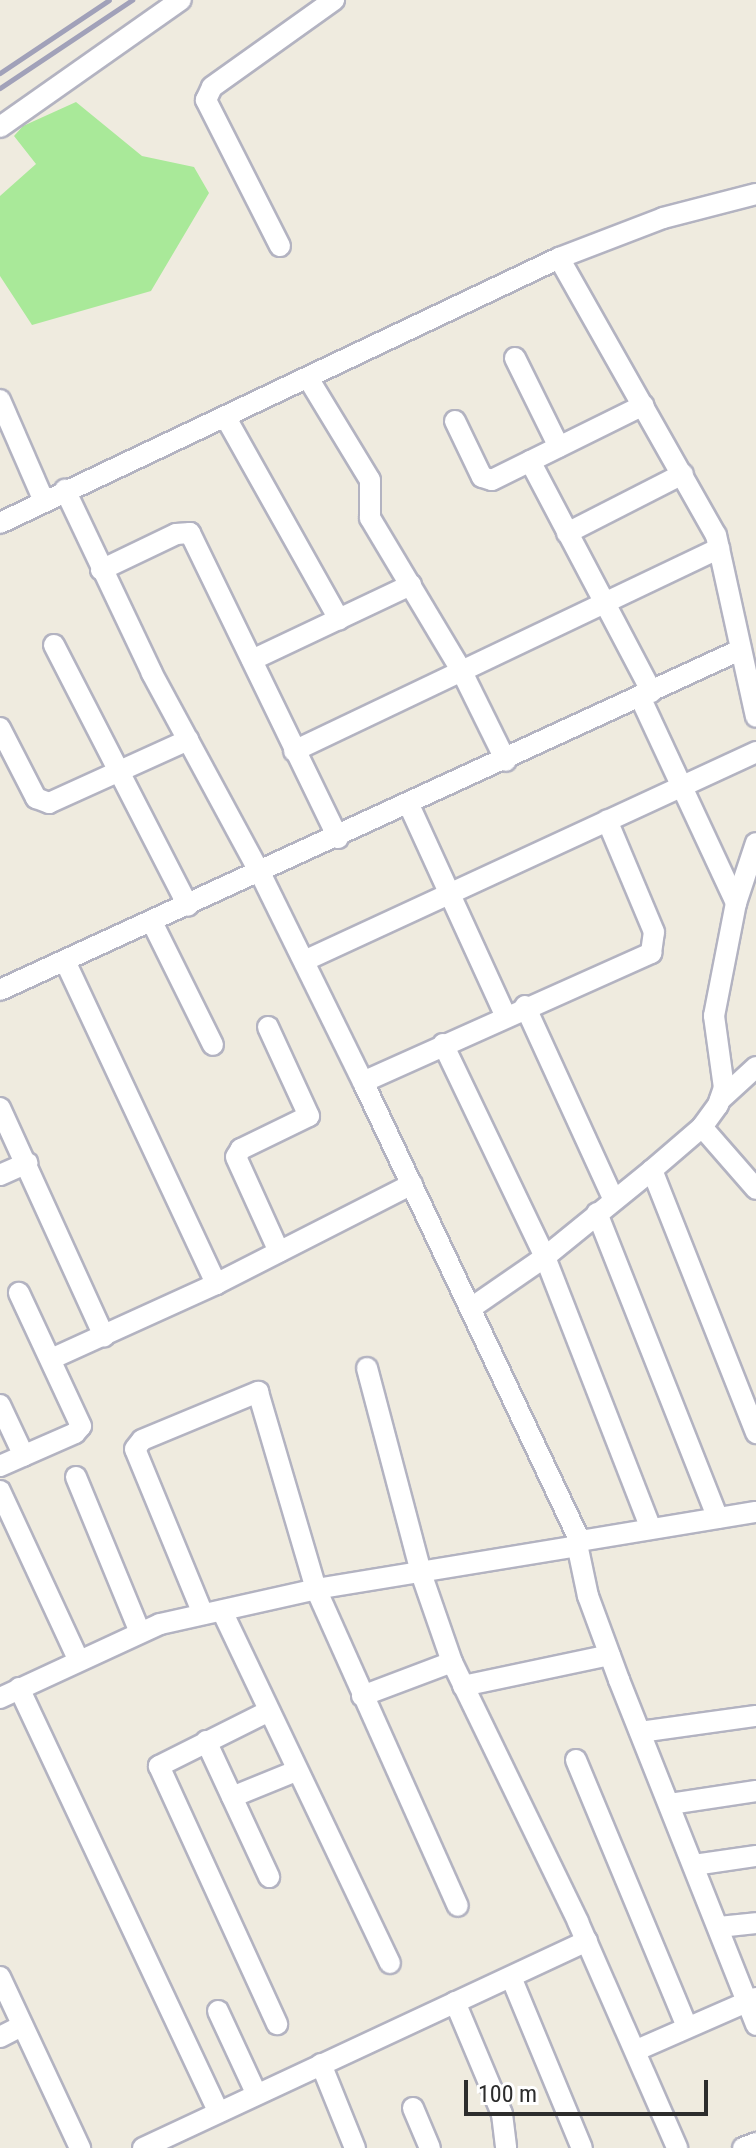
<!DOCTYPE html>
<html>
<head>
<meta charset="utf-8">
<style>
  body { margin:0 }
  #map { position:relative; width:756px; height:2148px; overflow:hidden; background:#efebdf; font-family:"Roboto Condensed",sans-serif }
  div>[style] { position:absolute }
  .green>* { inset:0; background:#a9e999 }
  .roads { filter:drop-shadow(2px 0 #b3b3c1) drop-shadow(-2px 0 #b3b3c1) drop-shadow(0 2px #b3b3c1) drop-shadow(0 -2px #b3b3c1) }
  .minor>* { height:20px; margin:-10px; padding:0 10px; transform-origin:10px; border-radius:10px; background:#fff }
  .rail>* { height:5px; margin:-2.5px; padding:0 2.5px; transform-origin:2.5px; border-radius:2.5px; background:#a1a1b9 }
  span { translate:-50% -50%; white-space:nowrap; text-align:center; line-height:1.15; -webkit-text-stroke:6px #fff; paint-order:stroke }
  .scale { position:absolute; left:464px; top:2080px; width:244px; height:36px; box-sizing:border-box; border:4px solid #2d2d2d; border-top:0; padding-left:10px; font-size:24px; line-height:28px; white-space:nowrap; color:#2d2d2d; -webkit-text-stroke:6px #fff; paint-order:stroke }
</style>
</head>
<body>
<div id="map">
  <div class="green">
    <div style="clip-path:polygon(76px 102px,142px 156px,194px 167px,209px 193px,151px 291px,32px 325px,0 276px,0 196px,36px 164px,14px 136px,23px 126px)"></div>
  </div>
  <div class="roads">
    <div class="minor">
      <div style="left:0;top:127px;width:221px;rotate:-35.1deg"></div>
      <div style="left:280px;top:246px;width:164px;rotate:-116.9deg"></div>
      <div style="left:206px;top:100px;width:14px;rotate:-65deg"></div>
      <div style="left:212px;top:87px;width:150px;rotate:-35.5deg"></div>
      <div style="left:559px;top:258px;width:318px;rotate:60.5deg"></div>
      <div style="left:716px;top:535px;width:186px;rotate:77.6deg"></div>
      <div style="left:515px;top:358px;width:99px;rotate:63.7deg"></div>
      <div style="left:308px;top:378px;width:119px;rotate:58.7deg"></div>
      <div style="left:370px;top:480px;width:38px;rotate:90deg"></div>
      <div style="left:370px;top:518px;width:179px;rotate:59.1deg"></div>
      <div style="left:462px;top:672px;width:99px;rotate:63.7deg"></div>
      <div style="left:0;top:400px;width:110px;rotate:66.5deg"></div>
      <div style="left:226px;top:418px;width:231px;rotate:60.7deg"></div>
      <div style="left:455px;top:421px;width:62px;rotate:64.3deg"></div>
      <div style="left:482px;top:477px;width:10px;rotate:17deg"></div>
      <div style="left:492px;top:480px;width:169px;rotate:-26.3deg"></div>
      <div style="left:530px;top:461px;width:261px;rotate:62.2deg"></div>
      <div style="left:0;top:523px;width:619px;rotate:-25.36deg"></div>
      <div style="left:559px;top:258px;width:111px;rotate:-21deg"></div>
      <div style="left:663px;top:218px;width:96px;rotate:-14.5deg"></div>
      <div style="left:567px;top:533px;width:130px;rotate:-27deg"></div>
      <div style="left:101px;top:570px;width:83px;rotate:-25.6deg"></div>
      <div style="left:176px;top:534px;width:14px;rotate:-4deg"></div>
      <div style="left:190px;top:533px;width:339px;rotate:64.1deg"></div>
      <div style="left:54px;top:645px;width:293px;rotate:62.8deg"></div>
      <div style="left:252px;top:660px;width:176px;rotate:-25.3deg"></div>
      <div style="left:641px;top:699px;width:225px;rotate:65deg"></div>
      <div style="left:0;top:728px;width:79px;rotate:62.8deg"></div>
      <div style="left:36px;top:798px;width:14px;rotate:21deg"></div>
      <div style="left:49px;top:803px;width:153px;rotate:-24.4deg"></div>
      <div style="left:294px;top:751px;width:471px;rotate:-25.5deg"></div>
      <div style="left:409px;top:805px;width:231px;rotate:65.4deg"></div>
      <div style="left:152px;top:922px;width:137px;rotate:63.6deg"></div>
      <div style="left:65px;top:961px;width:357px;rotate:64.9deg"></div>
      <div style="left:304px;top:961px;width:498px;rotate:-24.8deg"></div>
      <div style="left:0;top:990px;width:814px;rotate:-24.68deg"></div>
      <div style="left:525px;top:1006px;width:213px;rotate:65.4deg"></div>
      <div style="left:268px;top:1027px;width:98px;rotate:65.3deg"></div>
      <div style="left:309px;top:1116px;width:76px;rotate:154.1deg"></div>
      <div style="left:241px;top:1149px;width:9px;rotate:122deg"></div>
      <div style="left:236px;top:1157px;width:104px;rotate:65.6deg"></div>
      <div style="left:443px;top:1044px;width:236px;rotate:64.4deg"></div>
      <div style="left:545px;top:1257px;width:290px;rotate:68.7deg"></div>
      <div style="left:363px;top:1082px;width:316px;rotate:-24.1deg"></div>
      <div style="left:651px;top:953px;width:21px;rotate:-82deg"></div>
      <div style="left:654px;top:932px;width:121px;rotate:-112.8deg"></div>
      <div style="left:720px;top:1100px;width:49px;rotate:-42.5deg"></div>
      <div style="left:0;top:1108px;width:251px;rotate:65.5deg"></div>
      <div style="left:702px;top:1127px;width:82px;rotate:48.9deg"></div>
      <div style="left:652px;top:1170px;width:283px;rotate:68.4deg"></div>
      <div style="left:0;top:1175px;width:30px;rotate:-24deg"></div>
      <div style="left:597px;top:1213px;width:328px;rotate:68.4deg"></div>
      <div style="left:471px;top:1308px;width:90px;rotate:-34.6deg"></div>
      <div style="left:545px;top:1257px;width:138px;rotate:-39.1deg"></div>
      <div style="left:652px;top:1170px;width:66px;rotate:-40.7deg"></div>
      <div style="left:702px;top:1127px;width:27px;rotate:-54deg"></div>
      <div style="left:718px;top:1105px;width:18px;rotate:-71deg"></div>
      <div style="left:724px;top:1088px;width:73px;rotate:-97.9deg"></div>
      <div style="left:714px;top:1016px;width:115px;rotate:-79deg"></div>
      <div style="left:736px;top:903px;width:63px;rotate:-71.6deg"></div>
      <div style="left:51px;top:1359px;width:181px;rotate:-24.4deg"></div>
      <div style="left:216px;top:1284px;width:220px;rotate:-27deg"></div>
      <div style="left:367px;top:1368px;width:212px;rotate:75.2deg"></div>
      <div style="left:421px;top:1573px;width:94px;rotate:70.8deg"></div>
      <div style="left:452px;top:1662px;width:289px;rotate:64.1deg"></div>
      <div style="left:578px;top:1922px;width:247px;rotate:66.3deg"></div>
      <div style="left:0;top:1405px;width:56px;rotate:64.8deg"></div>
      <div style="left:0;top:1466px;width:82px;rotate:-23.7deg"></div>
      <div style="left:75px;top:1433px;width:9px;rotate:-49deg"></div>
      <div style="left:81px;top:1426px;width:147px;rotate:-115deg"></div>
      <div style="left:76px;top:1477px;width:168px;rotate:67.6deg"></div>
      <div style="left:0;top:1491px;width:185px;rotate:65.1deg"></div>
      <div style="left:580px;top:1541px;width:178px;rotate:-9.4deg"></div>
      <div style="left:577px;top:1544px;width:53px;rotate:78.1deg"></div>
      <div style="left:588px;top:1596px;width:90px;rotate:69.7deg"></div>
      <div style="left:619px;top:1680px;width:371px;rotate:68.3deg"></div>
      <div style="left:222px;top:1611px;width:390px;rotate:64.5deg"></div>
      <div style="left:203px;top:1614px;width:178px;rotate:-112.4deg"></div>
      <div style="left:135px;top:1449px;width:11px;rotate:-52deg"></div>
      <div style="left:142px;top:1440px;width:126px;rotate:-22.5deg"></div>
      <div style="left:258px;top:1392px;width:205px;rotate:73.6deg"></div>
      <div style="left:316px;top:1589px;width:347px;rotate:65.9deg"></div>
      <div style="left:463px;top:1686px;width:150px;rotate:-11.9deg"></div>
      <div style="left:19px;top:1688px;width:467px;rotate:64.8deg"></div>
      <div style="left:362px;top:1696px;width:96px;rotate:-20.7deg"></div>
      <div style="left:0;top:1698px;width:176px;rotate:-24.8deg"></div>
      <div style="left:160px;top:1624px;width:160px;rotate:-12.6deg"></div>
      <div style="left:316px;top:1589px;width:260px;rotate:-9.3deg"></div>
      <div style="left:573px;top:1547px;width:9px;rotate:-41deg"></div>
      <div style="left:580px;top:1541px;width:508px;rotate:-115.3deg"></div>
      <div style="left:363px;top:1082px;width:231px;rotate:-116.2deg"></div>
      <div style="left:261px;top:875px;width:230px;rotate:-118.4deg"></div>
      <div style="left:152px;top:673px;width:203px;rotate:-115.4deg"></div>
      <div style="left:267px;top:1712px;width:121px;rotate:153.4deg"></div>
      <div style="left:159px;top:1766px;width:284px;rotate:65.4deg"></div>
      <div style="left:640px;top:1732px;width:117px;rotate:-7.9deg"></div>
      <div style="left:206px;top:1741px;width:150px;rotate:65.1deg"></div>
      <div style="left:576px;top:1760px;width:289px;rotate:67.4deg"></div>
      <div style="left:232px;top:1797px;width:69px;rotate:-22.1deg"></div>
      <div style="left:670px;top:1804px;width:87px;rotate:-8.6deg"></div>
      <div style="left:694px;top:1865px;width:63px;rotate:-8.3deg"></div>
      <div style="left:719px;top:1927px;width:37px;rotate:-6deg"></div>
      <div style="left:0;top:1977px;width:189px;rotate:64.9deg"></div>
      <div style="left:511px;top:1977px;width:185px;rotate:67.5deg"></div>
      <div style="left:455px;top:2002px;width:121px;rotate:67.2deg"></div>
      <div style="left:502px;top:2114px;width:34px;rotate:83deg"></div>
      <div style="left:218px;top:2011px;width:90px;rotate:65.1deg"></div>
      <div style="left:0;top:2037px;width:25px;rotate:-27deg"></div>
      <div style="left:637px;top:2050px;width:130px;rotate:-23.6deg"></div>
      <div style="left:321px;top:2064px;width:91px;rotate:68deg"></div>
      <div style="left:413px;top:2108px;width:43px;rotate:67deg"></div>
      <div style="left:143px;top:2148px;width:490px;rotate:-25deg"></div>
      <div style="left:743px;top:2148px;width:14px;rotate:-21deg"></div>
    </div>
  </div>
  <div class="rail">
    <div style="left:0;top:73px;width:131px;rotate:-33.8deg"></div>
    <div style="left:0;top:88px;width:159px;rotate:-33.7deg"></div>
  </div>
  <div class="scale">100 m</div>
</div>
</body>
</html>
